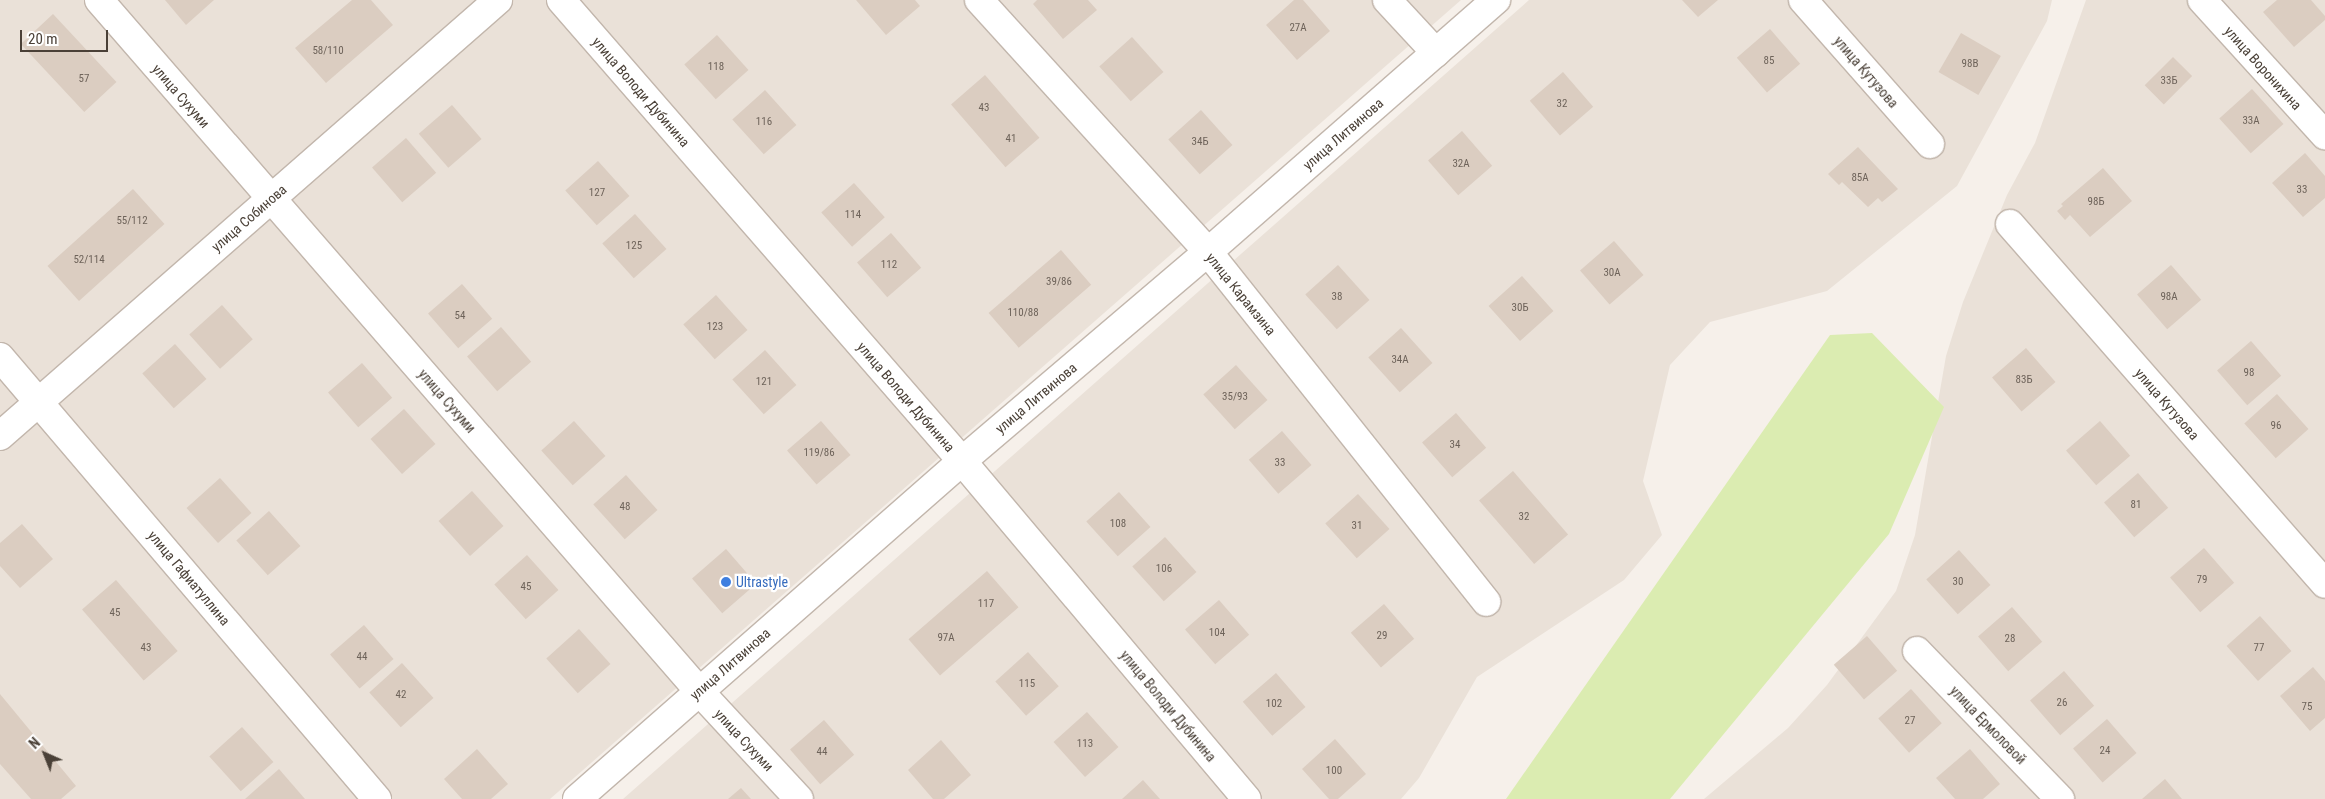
<!DOCTYPE html>
<html>
<head>
<meta charset="utf-8">
<style>
  body { margin:0 }
  #map { position:relative; width:2325px; height:799px; overflow:hidden; background:#f6f0ea; font-family:"Roboto Condensed",sans-serif }
  div>[style] { position:absolute }
  .residential>* { inset:0; background:#eae1d8 }
  .green>* { inset:0; background:#dbecb1 }
  .building>* { inset:0; background:#dbcdc1; transform-origin:0 0 }
  .roads { filter:drop-shadow(1px 0 #c2b6ac) drop-shadow(-1px 0 #c2b6ac) drop-shadow(0 1px #c2b6ac) drop-shadow(0 -1px #c2b6ac) }
  .minor>* { height:28px; margin:-14px; padding:0 14px; transform-origin:14px; border-radius:14px; background:#fff }
  .dots>* { width:14px; height:14px; translate:-50% -50%; box-sizing:border-box; border:2px solid #fff; border-radius:50% }
  span { translate:-50% -50%; white-space:nowrap; text-align:center; line-height:1.15; -webkit-text-stroke:4.5px #fff; paint-order:stroke }
  .number-label { font-size:11px; color:#6e635a }
  .number-label span { -webkit-text-stroke-width:0 }
  .street-label { font-size:14px; color:#4a4037 }
  .shop-label { font-size:14px; color:#366cbe }
  .left { translate:0 -50%; text-align:left }
  .north { position:absolute; left:20px; top:729px; width:50px; height:50px; -webkit-text-stroke:4px #fff; paint-order:stroke; rotate:316deg; font-size:14px; font-weight:700; line-height:20px; text-align:center; color:#4a4037 }
  .north::after { content:''; display:block; margin:auto; width:18px; height:22px; background:#4a4037; clip-path:polygon(50% 0,100% 100%,50% 72%,0 100%) }
  .scale { position:absolute; left:20px; top:30px; width:88px; height:22px; box-sizing:border-box; border:2px solid #4a4037; border-top:0; padding-left:6px; font-size:15px; line-height:18px; white-space:nowrap; color:#4a4037; -webkit-text-stroke:4px #fff; paint-order:stroke }
</style>
</head>
<body>
<div id="map">
  <div class="residential">
    <div style="clip-path:polygon(0 0,1461px 0,550px 799px,0 799px)"></div>
    <div style="clip-path:polygon(1529px 0,2052px 0,2047px 21px,1957px 186px,1827px 291px,1710px 322px,1670px 365px,1643px 481px,1662px 535px,1624px 580px,1477px 677px,1419px 778px,1401px 799px,623px 799px)"></div>
    <div style="clip-path:polygon(2086px 0,2325px 0,2325px 799px,1704px 799px,1788px 728px,1827px 685px,1896px 591px,1915px 535px,1946px 356px,1963px 302px,2007px 195px,2035px 143px)"></div>
  </div>
  <div class="green">
    <div style="clip-path:polygon(1872px 333px,1944px 407px,1889px 534px,1670px 799px,1506px 799px,1830px 335px)"></div>
  </div>
  <div class="building">
    <div style="clip-path:polygon(165px 0,214px 0,186px 25px)"></div>
    <div style="clip-path:polygon(352px 0,371px 0,393px 25px,326px 83px,295px 48px)"></div>
    <div style="clip-path:polygon(856px 0,915px 0,920px 6px,886px 35px)"></div>
    <div style="clip-path:polygon(1037px 0,1088px 0,1097px 10px,1063px 39px,1033px 4px)"></div>
    <div style="clip-path:polygon(1294px 0,1303px 0,1330px 31px,1297px 60px,1266px 25px)"></div>
    <div style="clip-path:polygon(1682px 0,1718px 0,1698px 17px)"></div>
    <div style="clip-path:polygon(2277px 0,2311px 0,2325px 16px,2325px 20px,2294px 47px,2263px 12px)"></div>
    <div style="left:53px;top:14px;width:93px;height:44px;rotate:47deg"></div>
    <div style="left:1770px;top:29px;width:46px;height:44px;rotate:49deg"></div>
    <div style="left:1961px;top:33px;width:46px;height:45px;rotate:30deg"></div>
    <div style="left:717px;top:35px;width:47px;height:44px;rotate:48deg"></div>
    <div style="left:1132px;top:37px;width:47px;height:44px;rotate:48deg"></div>
    <div style="left:2173px;top:57px;width:27px;height:40px;rotate:45deg"></div>
    <div style="left:1563px;top:72px;width:46px;height:44px;rotate:49deg"></div>
    <div style="left:985px;top:75px;width:83px;height:45px;rotate:49deg"></div>
    <div style="left:2252px;top:89px;width:47px;height:44px;rotate:48deg"></div>
    <div style="left:765px;top:90px;width:47px;height:44px;rotate:48deg"></div>
    <div style="left:452px;top:105px;width:45px;height:44px;rotate:49deg"></div>
    <div style="left:1201px;top:110px;width:47px;height:44px;rotate:48deg"></div>
    <div style="left:1462px;top:131px;width:46px;height:45px;rotate:49deg"></div>
    <div style="left:406px;top:138px;width:46px;height:45px;rotate:49deg"></div>
    <div style="clip-path:polygon(1858px 147px,1898px 189px,1882px 202px,1878px 198px,1868px 207px,1842px 182px,1839px 185px,1828px 174px)"></div>
    <div style="clip-path:polygon(2305px 153px,2325px 176px,2325px 198px,2303px 217px,2272px 183px)"></div>
    <div style="left:598px;top:161px;width:47px;height:44px;rotate:48deg"></div>
    <div style="clip-path:polygon(2103px 168px,2132px 201px,2090px 237px,2070px 215px,2065px 220px,2057px 211px,2063px 206px,2061px 204px)"></div>
    <div style="left:854px;top:183px;width:46px;height:44px;rotate:48deg"></div>
    <div style="left:133px;top:189px;width:47px;height:115px;rotate:48deg"></div>
    <div style="left:635px;top:214px;width:47px;height:44px;rotate:48deg"></div>
    <div style="left:891px;top:233px;width:46px;height:45px;rotate:49deg"></div>
    <div style="left:1614px;top:241px;width:45px;height:45px;rotate:49deg"></div>
    <div style="left:1061px;top:250px;width:46px;height:96px;rotate:49deg"></div>
    <div style="left:1338px;top:265px;width:47px;height:44px;rotate:48deg"></div>
    <div style="left:2171px;top:265px;width:46px;height:45px;rotate:49deg"></div>
    <div style="left:1522px;top:276px;width:47px;height:45px;rotate:48deg"></div>
    <div style="left:462px;top:284px;width:46px;height:45px;rotate:49deg"></div>
    <div style="left:716px;top:295px;width:47px;height:44px;rotate:48deg"></div>
    <div style="left:222px;top:305px;width:46px;height:44px;rotate:48deg"></div>
    <div style="left:501px;top:327px;width:46px;height:45px;rotate:49deg"></div>
    <div style="left:1401px;top:328px;width:47px;height:44px;rotate:48deg"></div>
    <div style="left:2251px;top:341px;width:46px;height:45px;rotate:49deg"></div>
    <div style="left:175px;top:344px;width:47px;height:44px;rotate:48deg"></div>
    <div style="left:2026px;top:348px;width:45px;height:45px;rotate:49deg"></div>
    <div style="left:765px;top:350px;width:47px;height:44px;rotate:48deg"></div>
    <div style="left:362px;top:363px;width:46px;height:45px;rotate:49deg"></div>
    <div style="left:1236px;top:365px;width:47px;height:44px;rotate:48deg"></div>
    <div style="left:2277px;top:394px;width:47px;height:44px;rotate:48deg"></div>
    <div style="left:404px;top:409px;width:47px;height:45px;rotate:48deg"></div>
    <div style="left:1456px;top:413px;width:46px;height:45px;rotate:49deg"></div>
    <div style="left:574px;top:421px;width:47px;height:44px;rotate:48deg"></div>
    <div style="left:821px;top:421px;width:45px;height:45px;rotate:49deg"></div>
    <div style="left:2100px;top:421px;width:46px;height:45px;rotate:49deg"></div>
    <div style="left:1282px;top:431px;width:45px;height:44px;rotate:49deg"></div>
    <div style="left:1513px;top:471px;width:84px;height:45px;rotate:49deg"></div>
    <div style="left:2138px;top:473px;width:46px;height:45px;rotate:49deg"></div>
    <div style="left:626px;top:475px;width:47px;height:44px;rotate:48deg"></div>
    <div style="left:220px;top:478px;width:47px;height:45px;rotate:48deg"></div>
    <div style="left:472px;top:491px;width:47px;height:45px;rotate:48deg"></div>
    <div style="left:1119px;top:492px;width:47px;height:44px;rotate:48deg"></div>
    <div style="left:1358px;top:494px;width:47px;height:44px;rotate:48deg"></div>
    <div style="left:269px;top:511px;width:47px;height:44px;rotate:48deg"></div>
    <div style="clip-path:polygon(22px 524px,53px 559px,20px 588px,0 566px,0 543px)"></div>
    <div style="left:1165px;top:537px;width:47px;height:44px;rotate:48deg"></div>
    <div style="left:2204px;top:548px;width:46px;height:45px;rotate:49deg"></div>
    <div style="left:726px;top:549px;width:46px;height:45px;rotate:49deg"></div>
    <div style="left:1959px;top:550px;width:47px;height:44px;rotate:48deg"></div>
    <div style="left:527px;top:555px;width:47px;height:44px;rotate:48deg"></div>
    <div style="left:987px;top:571px;width:48px;height:104px;rotate:49deg"></div>
    <div style="left:116px;top:580px;width:94px;height:45px;rotate:49deg"></div>
    <div style="left:1219px;top:600px;width:46px;height:45px;rotate:49deg"></div>
    <div style="left:1384px;top:604px;width:46px;height:44px;rotate:49deg"></div>
    <div style="left:2012px;top:607px;width:46px;height:45px;rotate:49deg"></div>
    <div style="left:2260px;top:616px;width:47px;height:45px;rotate:48deg"></div>
    <div style="left:364px;top:625px;width:45px;height:45px;rotate:49deg"></div>
    <div style="left:579px;top:629px;width:47px;height:44px;rotate:48deg"></div>
    <div style="left:1867px;top:636px;width:46px;height:44px;rotate:49deg"></div>
    <div style="left:1028px;top:652px;width:46px;height:44px;rotate:48deg"></div>
    <div style="left:402px;top:663px;width:47px;height:44px;rotate:48deg"></div>
    <div style="clip-path:polygon(2313px 667px,2325px 681px,2325px 718px,2310px 731px,2280px 696px)"></div>
    <div style="left:2064px;top:671px;width:46px;height:45px;rotate:49deg"></div>
    <div style="left:1276px;top:673px;width:45px;height:44px;rotate:49deg"></div>
    <div style="left:1911px;top:689px;width:46px;height:44px;rotate:48deg"></div>
    <div style="clip-path:polygon(0 694px,76px 786px,61px 799px,31px 799px,0 764px)"></div>
    <div style="left:1087px;top:712px;width:47px;height:45px;rotate:48deg"></div>
    <div style="left:2107px;top:719px;width:45px;height:45px;rotate:49deg"></div>
    <div style="left:824px;top:720px;width:46px;height:45px;rotate:49deg"></div>
    <div style="left:242px;top:727px;width:47px;height:44px;rotate:48deg"></div>
    <div style="clip-path:polygon(1335px 739px,1366px 774px,1338px 799px,1329px 799px,1302px 769px)"></div>
    <div style="clip-path:polygon(941px 740px,971px 775px,944px 799px,933px 799px,908px 770px)"></div>
    <div style="clip-path:polygon(477px 749px,508px 784px,491px 799px,462px 799px,444px 779px)"></div>
    <div style="clip-path:polygon(1970px 749px,2000px 784px,1983px 799px,1955px 799px,1936px 778px)"></div>
    <div style="clip-path:polygon(279px 769px,305px 799px,245px 799px)"></div>
    <div style="clip-path:polygon(2165px 779px,2182px 799px,2142px 799px)"></div>
    <div style="clip-path:polygon(1143px 780px,1160px 799px,1122px 799px)"></div>
    <div style="clip-path:polygon(741px 788px,751px 799px,728px 799px)"></div>
  </div>
  <div class="roads">
    <div class="minor">
      <div style="left:99px;top:0;width:915px;rotate:49.03deg"></div>
      <div style="left:699px;top:691px;width:147px;rotate:47.2deg"></div>
      <div style="left:561px;top:0;width:611px;rotate:48.98deg"></div>
      <div style="left:962px;top:461px;width:442px;rotate:49.9deg"></div>
      <div style="left:979px;top:0;width:341px;rotate:47.7deg"></div>
      <div style="left:1208px;top:252px;width:447px;rotate:51.5deg"></div>
      <div style="left:1387px;top:0;width:72px;rotate:47.2deg"></div>
      <div style="left:1803px;top:0;width:192px;rotate:48.6deg"></div>
      <div style="left:2202px;top:0;width:183px;rotate:47.7deg"></div>
      <div style="left:2010px;top:224px;width:478px;rotate:48.8deg"></div>
      <div style="left:0;top:357px;width:581px;rotate:49.54deg"></div>
      <div style="left:0;top:436px;width:662px;rotate:-41.2deg"></div>
      <div style="left:1917px;top:651px;width:206px;rotate:46deg"></div>
      <div style="left:577px;top:799px;width:512px;rotate:-41.28deg"></div>
      <div style="left:962px;top:461px;width:323px;rotate:-40.4deg"></div>
      <div style="left:1208px;top:252px;width:383px;rotate:-41.2deg"></div>
    </div>
  </div>
  <div class="dots">
    <div style="left:726px;top:582px;background:#3f7fe0"></div>
  </div>
  <div class="number-label">
    <span style="left:1298px;top:28px">27А</span>
    <span style="left:328px;top:51px">58/110</span>
    <span style="left:1769px;top:61px">85</span>
    <span style="left:1970px;top:64px">98В</span>
    <span style="left:716px;top:67px">118</span>
    <span style="left:84px;top:79px">57</span>
    <span style="left:2169px;top:81px">33Б</span>
    <span style="left:1562px;top:104px">32</span>
    <span style="left:984px;top:108px">43</span>
    <span style="left:2251px;top:121px">33А</span>
    <span style="left:764px;top:122px">116</span>
    <span style="left:1011px;top:139px">41</span>
    <span style="left:1200px;top:142px">34Б</span>
    <span style="left:1461px;top:164px">32А</span>
    <span style="left:1860px;top:178px">85А</span>
    <span style="left:2302px;top:190px">33</span>
    <span style="left:597px;top:193px">127</span>
    <span style="left:2096px;top:202px">98Б</span>
    <span style="left:853px;top:215px">114</span>
    <span style="left:132px;top:221px">55/112</span>
    <span style="left:634px;top:246px">125</span>
    <span style="left:89px;top:260px">52/114</span>
    <span style="left:889px;top:265px">112</span>
    <span style="left:1612px;top:273px">30А</span>
    <span style="left:1059px;top:282px">39/86</span>
    <span style="left:1337px;top:297px">38</span>
    <span style="left:2169px;top:297px">98А</span>
    <span style="left:1520px;top:308px">30Б</span>
    <span style="left:1023px;top:313px">110/88</span>
    <span style="left:460px;top:316px">54</span>
    <span style="left:715px;top:327px">123</span>
    <span style="left:1400px;top:360px">34А</span>
    <span style="left:2249px;top:373px">98</span>
    <span style="left:2024px;top:380px">83Б</span>
    <span style="left:764px;top:382px">121</span>
    <span style="left:1235px;top:397px">35/93</span>
    <span style="left:2276px;top:426px">96</span>
    <span style="left:1455px;top:445px">34</span>
    <span style="left:819px;top:453px">119/86</span>
    <span style="left:1280px;top:463px">33</span>
    <span style="left:2136px;top:505px">81</span>
    <span style="left:625px;top:507px">48</span>
    <span style="left:1524px;top:517px">32</span>
    <span style="left:1118px;top:524px">108</span>
    <span style="left:1357px;top:526px">31</span>
    <span style="left:1164px;top:569px">106</span>
    <span style="left:2202px;top:580px">79</span>
    <span style="left:1958px;top:582px">30</span>
    <span style="left:526px;top:587px">45</span>
    <span style="left:986px;top:604px">117</span>
    <span style="left:115px;top:613px">45</span>
    <span style="left:1217px;top:633px">104</span>
    <span style="left:1382px;top:636px">29</span>
    <span style="left:946px;top:638px">97А</span>
    <span style="left:2010px;top:639px">28</span>
    <span style="left:146px;top:648px">43</span>
    <span style="left:2259px;top:648px">77</span>
    <span style="left:362px;top:657px">44</span>
    <span style="left:1027px;top:684px">115</span>
    <span style="left:401px;top:695px">42</span>
    <span style="left:2062px;top:703px">26</span>
    <span style="left:1274px;top:704px">102</span>
    <span style="left:2307px;top:707px">75</span>
    <span style="left:1910px;top:721px">27</span>
    <span style="left:1085px;top:744px">113</span>
    <span style="left:2105px;top:751px">24</span>
    <span style="left:822px;top:752px">44</span>
    <span style="left:1334px;top:771px">100</span>
  </div>
  <div class="street-label">
    <span style="left:2263px;top:68px;rotate:48deg">улица Воронихина</span>
    <span style="left:1866px;top:72px;rotate:49deg">улица Кутузова</span>
    <span style="left:641px;top:92px;rotate:49deg">улица Володи Дубинина</span>
    <span style="left:181px;top:96px;rotate:49deg">улица Сухуми</span>
    <span style="left:1343px;top:134px;rotate:-41deg">улица Литвинова</span>
    <span style="left:249px;top:218px;rotate:-41deg">улица Собинова</span>
    <span style="left:1241px;top:294px;rotate:51deg">улица Карамзина</span>
    <span style="left:906px;top:397px;rotate:49deg">улица Володи Дубинина</span>
    <span style="left:1036px;top:398px;rotate:-40deg">улица Литвинова</span>
    <span style="left:447px;top:401px;rotate:49deg">улица Сухуми</span>
    <span style="left:2167px;top:404px;rotate:49deg">улица Кутузова</span>
    <span style="left:189px;top:578px;rotate:50deg">улица Гафиатуллина</span>
    <span style="left:730px;top:664px;rotate:-41deg">улица Литвинова</span>
    <span style="left:1168px;top:706px;rotate:50deg">улица Володи Дубинина</span>
    <span style="left:1988px;top:725px;rotate:46deg">улица Ермоловой</span>
    <span style="left:744px;top:740px;rotate:47deg">улица Сухуми</span>
  </div>
  <div class="shop-label">
    <span class="left" style="left:736px;top:582px">Ultrastyle</span>
  </div>
  <div class="north">N</div>
  <div class="scale">20 m</div>
</div>
</body>
</html>
